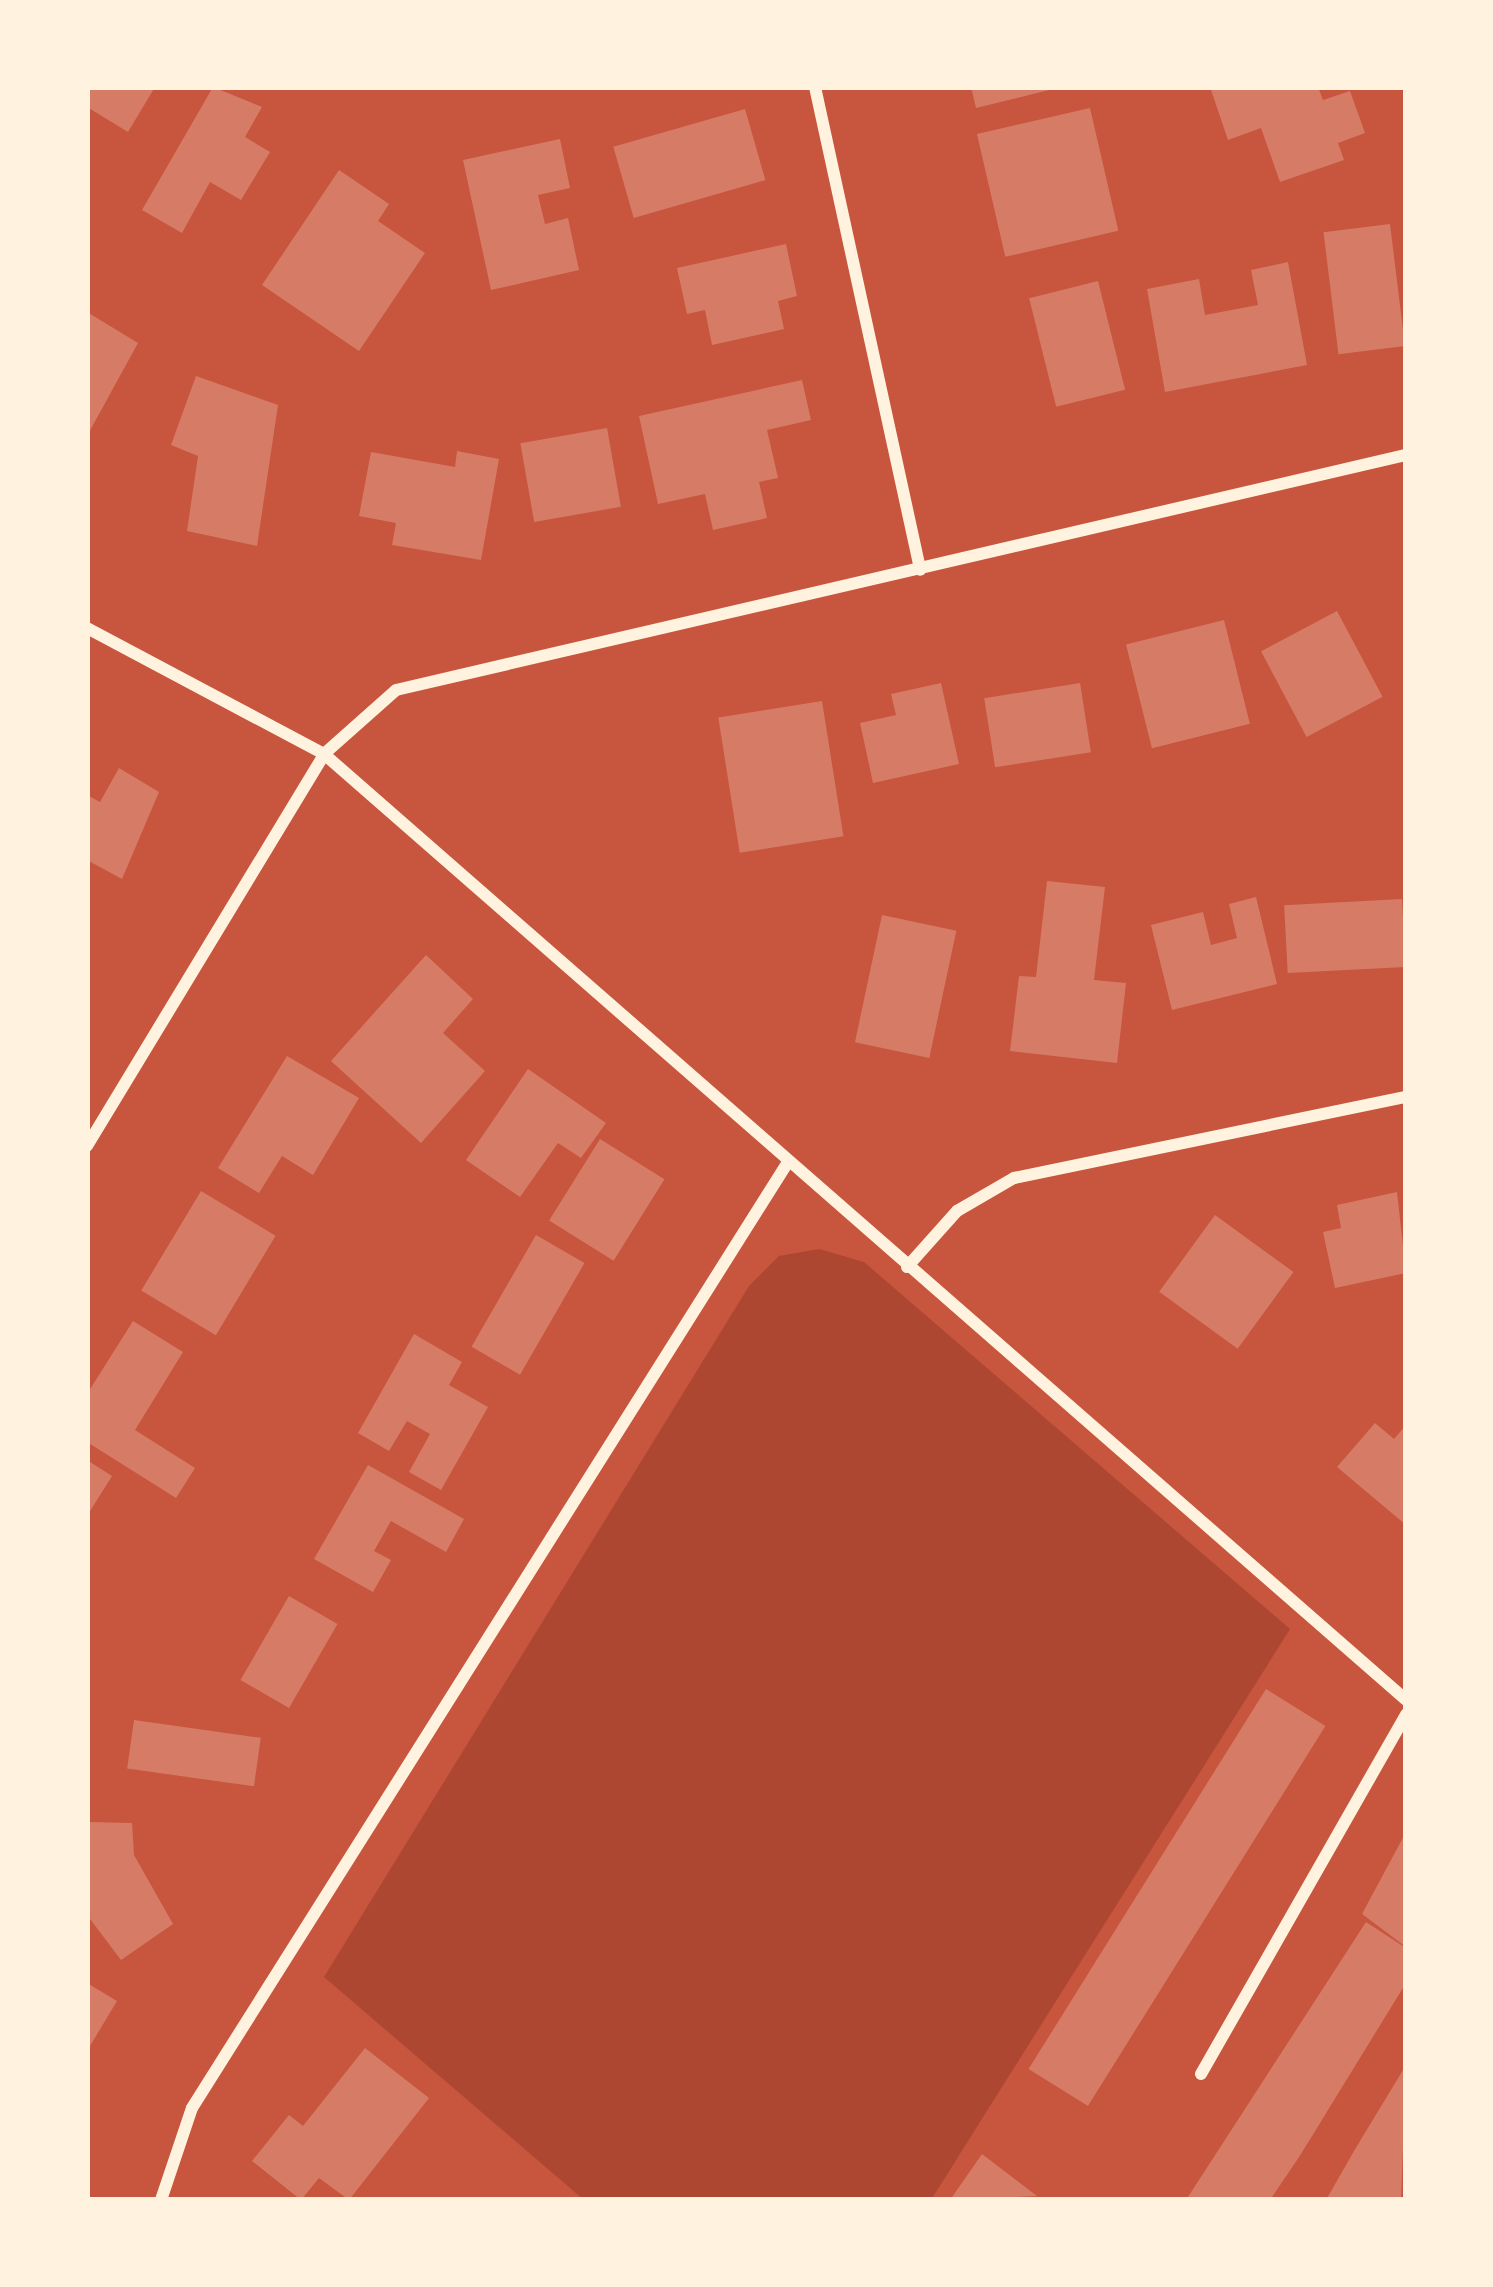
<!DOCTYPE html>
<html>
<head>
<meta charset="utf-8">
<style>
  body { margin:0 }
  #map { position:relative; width:1493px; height:2287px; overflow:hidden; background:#c8553d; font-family:"Source Sans 3",sans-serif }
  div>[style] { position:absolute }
  .green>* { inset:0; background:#ae4732 }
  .building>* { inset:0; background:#d67c66; transform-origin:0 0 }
  .minor>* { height:12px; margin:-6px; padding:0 6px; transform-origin:6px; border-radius:6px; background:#fff3e0 }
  span { translate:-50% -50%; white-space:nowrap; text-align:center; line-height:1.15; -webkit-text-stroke:9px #fff3e0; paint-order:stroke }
  .frame { position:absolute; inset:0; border:90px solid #fff3e0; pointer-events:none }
</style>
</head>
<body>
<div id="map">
  <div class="green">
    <div style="clip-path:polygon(819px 1249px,864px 1262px,1290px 1629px,931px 2200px,584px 2200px,324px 1977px,749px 1286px,779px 1256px)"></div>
  </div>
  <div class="building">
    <div style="clip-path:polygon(87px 87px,155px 87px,128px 132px,87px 107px)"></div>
    <div style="clip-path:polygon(213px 87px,262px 107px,245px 137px,270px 152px,241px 200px,210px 182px,182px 233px,142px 210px)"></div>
    <div style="clip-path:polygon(971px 87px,1053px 87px,1053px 89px,976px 108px)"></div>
    <div style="clip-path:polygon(1210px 87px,1318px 87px,1323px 100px,1350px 91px,1365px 133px,1338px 143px,1344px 160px,1280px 182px,1261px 128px,1228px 140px)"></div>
    <div style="left:1090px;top:108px;width:126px;height:116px;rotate:77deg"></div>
    <div style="left:745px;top:109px;width:74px;height:137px;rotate:74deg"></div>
    <div style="clip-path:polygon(560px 139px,570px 188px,538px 195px,545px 224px,568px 218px,579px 270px,491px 290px,463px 160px)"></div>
    <div style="clip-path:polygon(339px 170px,389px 204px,378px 221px,425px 253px,359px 351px,262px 285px)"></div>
    <div style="left:1390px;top:224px;width:123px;height:67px;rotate:83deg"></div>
    <div style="clip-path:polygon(786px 244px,797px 296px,778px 301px,784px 329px,712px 345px,705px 310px,687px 314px,677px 268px)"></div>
    <div style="clip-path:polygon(1288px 262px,1307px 365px,1165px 392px,1147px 289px,1199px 279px,1205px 315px,1258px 305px,1251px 270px)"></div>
    <div style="left:1098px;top:281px;width:112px;height:71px;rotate:76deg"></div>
    <div style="clip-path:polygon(87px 312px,138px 343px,87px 436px)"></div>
    <div style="clip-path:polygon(196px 376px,278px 405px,257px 546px,187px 531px,198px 456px,171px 445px)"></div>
    <div style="clip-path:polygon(802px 380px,811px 420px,767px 430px,778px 478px,759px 482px,767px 518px,713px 530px,705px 494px,658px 504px,639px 416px)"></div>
    <div style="left:607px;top:428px;width:80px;height:88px;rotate:80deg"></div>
    <div style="clip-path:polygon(457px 451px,499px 459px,481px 560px,392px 545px,396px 523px,359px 516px,371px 452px,455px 467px)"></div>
    <div style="left:1337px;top:611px;width:97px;height:86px;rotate:62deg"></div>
    <div style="left:1224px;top:620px;width:107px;height:101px;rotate:76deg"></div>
    <div style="clip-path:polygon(941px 683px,959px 764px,873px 783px,860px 723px,896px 715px,891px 694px)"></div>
    <div style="left:1080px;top:683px;width:70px;height:97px;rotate:81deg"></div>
    <div style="left:822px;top:701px;width:137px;height:105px;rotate:81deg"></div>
    <div style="clip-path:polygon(119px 768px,159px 792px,122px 879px,87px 860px,87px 795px,100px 802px)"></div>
    <div style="clip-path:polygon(1047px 881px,1105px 887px,1094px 980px,1126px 983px,1117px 1063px,1010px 1051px,1019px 976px,1036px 977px)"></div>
    <div style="clip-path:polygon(1256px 897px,1277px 984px,1172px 1010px,1151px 925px,1203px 912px,1211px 945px,1237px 938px,1229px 904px)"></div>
    <div style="left:1402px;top:899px;width:68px;height:118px;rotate:87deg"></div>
    <div style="left:882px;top:915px;width:76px;height:130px;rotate:12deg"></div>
    <div style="clip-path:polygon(426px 955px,473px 999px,443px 1033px,485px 1071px,421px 1143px,331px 1061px)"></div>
    <div style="clip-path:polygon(287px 1056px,359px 1098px,313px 1175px,282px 1156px,259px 1193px,218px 1168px)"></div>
    <div style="clip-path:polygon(528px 1069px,606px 1123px,581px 1158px,558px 1143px,520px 1197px,466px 1160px)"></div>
    <div style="left:600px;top:1139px;width:76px;height:96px;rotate:32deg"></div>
    <div style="left:201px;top:1191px;width:87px;height:116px;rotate:31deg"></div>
    <div style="clip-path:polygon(1397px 1192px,1406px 1273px,1335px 1288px,1323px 1232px,1341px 1228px,1337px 1205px)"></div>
    <div style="left:1215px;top:1215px;width:97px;height:95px;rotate:36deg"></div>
    <div style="left:536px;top:1235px;width:56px;height:129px;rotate:30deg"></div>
    <div style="clip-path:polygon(133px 1321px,183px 1352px,135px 1430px,195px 1468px,176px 1498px,87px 1442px,87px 1394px)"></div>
    <div style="clip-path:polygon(414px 1334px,462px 1362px,449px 1385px,488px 1407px,441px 1490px,409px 1472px,430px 1434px,407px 1421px,389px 1451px,358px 1433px)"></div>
    <div style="clip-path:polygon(1375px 1423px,1394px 1439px,1406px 1425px,1406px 1525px,1337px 1467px)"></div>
    <div style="clip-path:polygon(87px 1460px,112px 1476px,87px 1516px)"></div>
    <div style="clip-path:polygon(368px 1465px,464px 1519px,446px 1552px,391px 1521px,374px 1551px,391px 1560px,373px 1592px,314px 1559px)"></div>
    <div style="left:289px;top:1596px;width:56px;height:97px;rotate:30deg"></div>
    <div style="left:1266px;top:1689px;width:70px;height:448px;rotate:32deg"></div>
    <div style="left:134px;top:1720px;width:128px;height:49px;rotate:8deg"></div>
    <div style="clip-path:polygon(87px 1822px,132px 1823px,134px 1855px,173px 1924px,121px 1960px,87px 1915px)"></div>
    <div style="clip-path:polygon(1406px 1832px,1406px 1947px,1362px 1914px)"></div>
    <div style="clip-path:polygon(1366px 1922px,1406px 1948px,1406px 1983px,1301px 2154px,1270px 2200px,1186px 2200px)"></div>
    <div style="clip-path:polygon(87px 1983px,117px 2001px,87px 2051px)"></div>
    <div style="clip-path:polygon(365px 2048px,429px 2098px,349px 2200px,319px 2178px,301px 2200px,252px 2161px,289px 2115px,303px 2126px)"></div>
    <div style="clip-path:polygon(1406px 2065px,1401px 2200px,1326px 2200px,1354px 2151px)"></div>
    <div style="clip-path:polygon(982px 2154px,1037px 2196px,950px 2200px)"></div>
  </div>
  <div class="minor">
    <div style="left:815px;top:87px;width:494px;rotate:77.7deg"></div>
    <div style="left:87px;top:628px;width:268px;rotate:28deg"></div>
    <div style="left:324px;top:754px;width:1437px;rotate:41.16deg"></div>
    <div style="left:87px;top:1146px;width:458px;rotate:-58.8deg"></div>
    <div style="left:324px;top:754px;width:96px;rotate:-41.6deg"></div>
    <div style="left:396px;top:690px;width:1037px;rotate:-13.1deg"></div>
    <div style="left:907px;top:1267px;width:75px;rotate:-48.2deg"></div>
    <div style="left:957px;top:1211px;width:66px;rotate:-30.1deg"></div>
    <div style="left:1014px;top:1178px;width:400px;rotate:-11.7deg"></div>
    <div style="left:1201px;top:2074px;width:414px;rotate:-60.3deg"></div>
    <div style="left:161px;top:2200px;width:97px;rotate:-71.4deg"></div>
    <div style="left:192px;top:2108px;width:1114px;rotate:-57.79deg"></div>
  </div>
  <div class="frame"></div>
</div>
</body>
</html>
